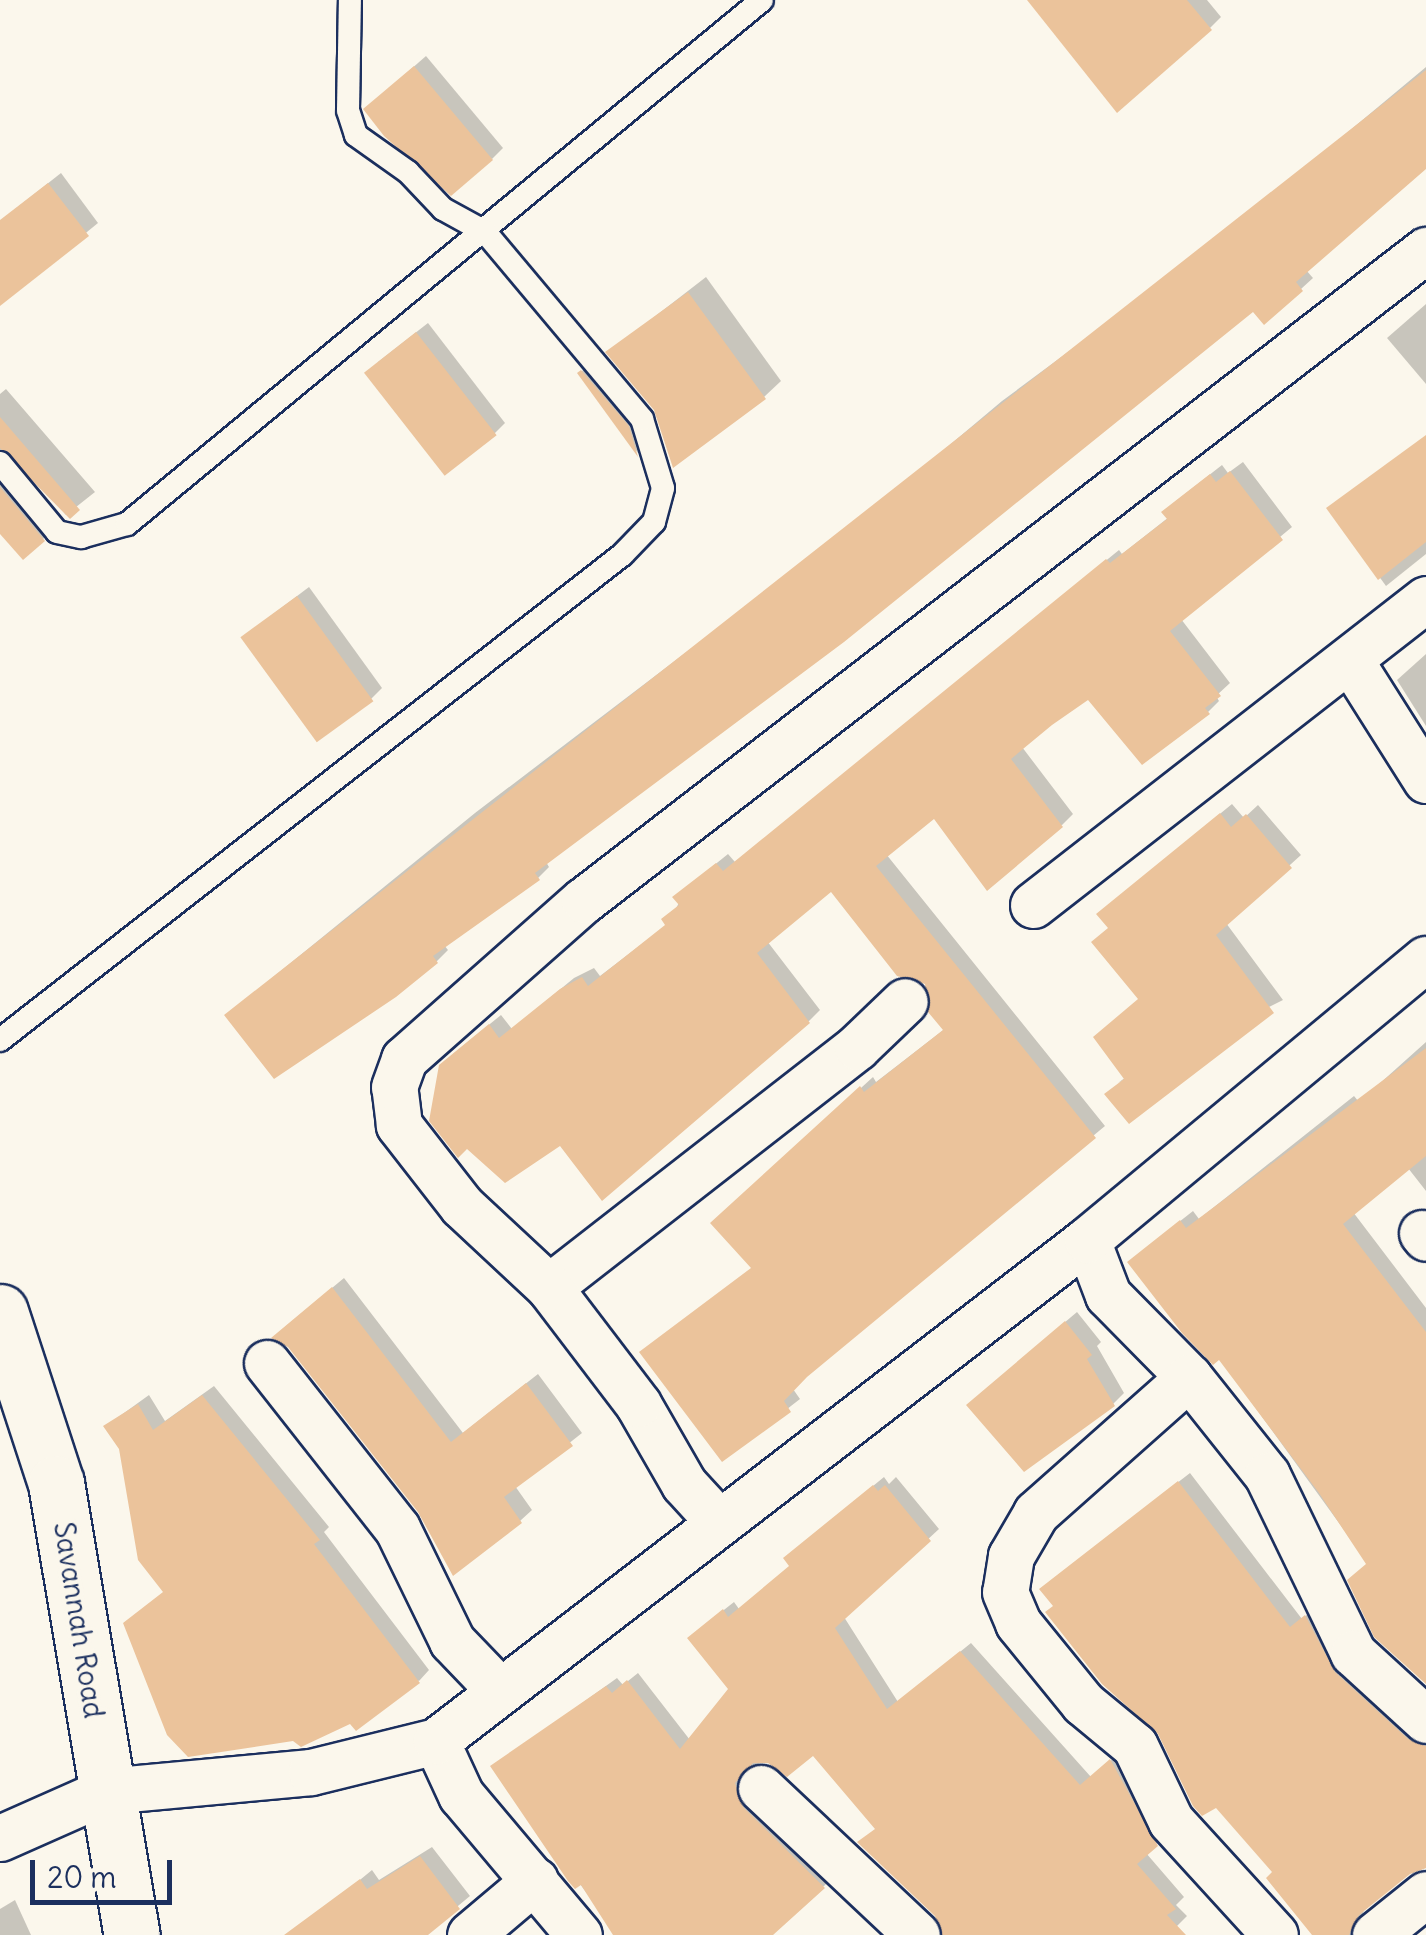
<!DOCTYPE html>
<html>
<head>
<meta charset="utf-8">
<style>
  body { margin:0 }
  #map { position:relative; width:1426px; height:1935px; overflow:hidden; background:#fbf7ec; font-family:Delius,sans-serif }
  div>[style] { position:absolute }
  .shadow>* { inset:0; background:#0003 }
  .building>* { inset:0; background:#ebc39b; transform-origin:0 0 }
  .roads { filter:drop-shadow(2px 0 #1b2f5e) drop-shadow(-2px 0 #1b2f5e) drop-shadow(0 2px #1b2f5e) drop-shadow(0 -2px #1b2f5e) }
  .lane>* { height:22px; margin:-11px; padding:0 11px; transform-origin:11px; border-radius:11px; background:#fbf7ec }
  .street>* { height:45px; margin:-22.5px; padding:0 22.5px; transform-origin:22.5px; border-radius:22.5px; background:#fbf7ec }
  .secondary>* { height:55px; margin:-27.5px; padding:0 27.5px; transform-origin:27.5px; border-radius:27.5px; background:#fbf7ec }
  span { translate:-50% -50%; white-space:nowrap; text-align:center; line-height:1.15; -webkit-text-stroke:8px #fbf7ec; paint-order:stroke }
  .street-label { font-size:28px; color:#1b2f5e }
  .scale { position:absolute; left:30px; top:1860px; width:142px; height:45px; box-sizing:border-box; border:5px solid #1b2f5e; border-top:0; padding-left:12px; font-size:30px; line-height:35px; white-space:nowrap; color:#1b2f5e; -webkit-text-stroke:8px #fbf7ec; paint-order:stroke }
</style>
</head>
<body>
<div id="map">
  <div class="shadow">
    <div style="clip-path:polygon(1054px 0,1207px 0,1221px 17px,1210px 28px)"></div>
    <div style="clip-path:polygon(426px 56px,503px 148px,492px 159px,378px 98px)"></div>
    <div style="clip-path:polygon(1426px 67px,1426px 166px,1306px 270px,1313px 278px,1301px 289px,1253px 308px,546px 862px,549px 867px,538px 878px,444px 945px,448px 950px,437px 961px,274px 1076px,239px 1005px,475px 813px,864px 517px,1002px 401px,1215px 243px)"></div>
    <div style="clip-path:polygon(61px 173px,98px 223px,0 303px,0 221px)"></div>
    <div style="clip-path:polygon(706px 277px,781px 381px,764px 397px,656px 409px,609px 352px)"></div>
    <div style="clip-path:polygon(1426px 304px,1426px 384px,1387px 338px)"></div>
    <div style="clip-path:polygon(428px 323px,505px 423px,494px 434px,378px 362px)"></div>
    <div style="clip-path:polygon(599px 355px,653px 438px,638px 453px,580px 373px)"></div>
    <div style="clip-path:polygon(6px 389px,95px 492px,66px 515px,12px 450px,4px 450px,60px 523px,43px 539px,0 530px,0 394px)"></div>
    <div style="clip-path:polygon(1426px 436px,1426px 554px,1386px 586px,1329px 508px)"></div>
    <div style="clip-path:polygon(1243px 462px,1292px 527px,1181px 619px,1230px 683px,1216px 696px,1219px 701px,1208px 712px,1088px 696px,1022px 747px,1073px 814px,1062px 825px,935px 815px,886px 854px,1105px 1126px,809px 1372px,793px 1389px,800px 1399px,723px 1459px,753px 1267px,725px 1212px,873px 1077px,876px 1082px,946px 1028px,927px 982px,831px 888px,767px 941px,820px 1010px,809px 1021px,560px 1142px,453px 1054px,501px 1015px,512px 1029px,574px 978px,594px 968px,600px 976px,668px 924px,687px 887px,728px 854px,735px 862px,1119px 550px,1122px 554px,1169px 517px,1176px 501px,1222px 465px,1228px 473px)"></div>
    <div style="clip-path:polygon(309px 587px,382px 688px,371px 699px,256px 627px)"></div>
    <div style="clip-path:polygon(1426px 654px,1426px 726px,1397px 680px)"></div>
    <div style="clip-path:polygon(1232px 804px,1244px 818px,1258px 805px,1301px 855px,1226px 923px,1283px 1000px,1118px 1083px,1126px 1077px,1141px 998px,1110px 928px,1111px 903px)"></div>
    <div style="clip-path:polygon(1426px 1042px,1426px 1191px,1408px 1168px,1353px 1212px,1426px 1308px,1426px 1681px,1368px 1563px,1142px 1251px,1193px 1211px,1199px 1219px,1354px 1096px,1359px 1102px)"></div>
    <div style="clip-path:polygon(344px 1278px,463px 1433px,538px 1374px,582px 1433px,515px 1486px,532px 1510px,520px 1521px,420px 1510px,285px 1327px)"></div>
    <div style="clip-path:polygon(1077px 1312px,1101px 1342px,1097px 1346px,1124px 1393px,1113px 1404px,980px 1394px)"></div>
    <div style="clip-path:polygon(214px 1386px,329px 1527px,324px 1532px,429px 1670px,419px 1681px,165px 1591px,121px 1448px,106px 1426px,149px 1395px,165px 1421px)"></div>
    <div style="clip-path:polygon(1190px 1473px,1302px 1619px,1316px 1607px,1426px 1755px,1426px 1868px,1409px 1871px,1366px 1905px,1358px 1926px,1365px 1935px,1316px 1935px,1275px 1872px,1056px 1605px,1053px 1579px)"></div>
    <div style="clip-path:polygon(884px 1477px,889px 1484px,896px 1477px,939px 1529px,844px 1617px,898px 1702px,971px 1643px,1091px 1777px,1121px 1752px,1167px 1834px,1146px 1853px,1184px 1897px,1176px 1905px,1187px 1916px,1168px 1935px,977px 1935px,860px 1842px,877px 1828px,814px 1753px,766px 1760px,744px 1771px,752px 1796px,833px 1877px,824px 1886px,769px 1935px,618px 1935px,493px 1767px,617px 1678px,623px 1685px,638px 1673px,690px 1740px,731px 1689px,701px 1628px,734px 1602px,739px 1609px,792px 1565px,796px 1549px)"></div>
    <div style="clip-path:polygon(432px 1847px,470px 1896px,423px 1935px,293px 1935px,372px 1870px,379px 1880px)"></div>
    <div style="clip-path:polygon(15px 1900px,31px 1935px,0 1935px,0 1909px)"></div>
  </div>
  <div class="building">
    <div style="clip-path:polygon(1027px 0,1187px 0,1212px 30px,1117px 113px)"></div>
    <div style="clip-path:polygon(414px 66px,493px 160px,451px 196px,384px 136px,363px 109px)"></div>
    <div style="clip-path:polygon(1426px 70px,1426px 169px,1296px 282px,1303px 291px,1264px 325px,1253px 312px,844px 642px,535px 873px,540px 880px,433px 956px,438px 963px,396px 997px,274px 1079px,224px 1015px)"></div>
    <div style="clip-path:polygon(48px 183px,89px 236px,0 306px,0 220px)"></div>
    <div style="clip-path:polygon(688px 292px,766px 399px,673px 468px,654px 410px,605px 352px)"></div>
    <div style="left:416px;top:332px;width:131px;height:66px;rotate:52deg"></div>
    <div style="clip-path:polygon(581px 370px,629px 426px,638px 457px,577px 373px)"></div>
    <div style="clip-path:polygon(0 417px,80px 510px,70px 519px,0 448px)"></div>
    <div style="clip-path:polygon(1426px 435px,1426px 542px,1378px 580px,1326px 508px)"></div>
    <div style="clip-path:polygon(1230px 471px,1283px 540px,1170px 631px,1221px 696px,1205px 708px,1210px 714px,1142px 765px,1088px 700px,1052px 725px,1011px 759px,1063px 827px,987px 891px,934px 819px,876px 866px,1096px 1138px,807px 1377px,784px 1401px,791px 1412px,722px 1462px,639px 1352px,751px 1268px,710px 1223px,860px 1086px,864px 1092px,943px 1030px,928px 1012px,925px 984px,897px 976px,831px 892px,757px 953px,810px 1023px,602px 1201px,560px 1146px,505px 1183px,467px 1149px,458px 1158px,429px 1121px,439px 1065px,489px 1024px,499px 1038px,560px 989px,582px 977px,588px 986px,665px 925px,661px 919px,679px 905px,672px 897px,716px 863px,723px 871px,1106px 559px,1110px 563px,1167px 519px,1161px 512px,1210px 474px,1216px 482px)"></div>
    <div style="clip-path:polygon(0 487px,45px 541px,23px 560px,0 534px)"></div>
    <div style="left:297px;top:596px;width:130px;height:70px;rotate:54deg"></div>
    <div style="clip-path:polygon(1220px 813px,1231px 827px,1246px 814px,1292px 868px,1216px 935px,1274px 1013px,1129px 1124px,1104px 1094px,1124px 1079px,1093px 1037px,1138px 999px,1091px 942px,1108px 928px,1096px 914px)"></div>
    <div style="clip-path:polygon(1426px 1048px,1426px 1156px,1343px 1224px,1426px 1332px,1426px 1684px,1374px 1637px,1347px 1580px,1366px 1564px,1319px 1493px,1219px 1360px,1213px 1365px,1182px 1333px,1127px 1262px,1180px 1220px,1186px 1228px)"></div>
    <div style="clip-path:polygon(332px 1287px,451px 1442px,526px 1383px,573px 1446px,504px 1497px,522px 1523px,453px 1576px,418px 1512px,288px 1347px,271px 1338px)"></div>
    <div style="clip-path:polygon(1065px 1321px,1092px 1355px,1087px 1359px,1115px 1406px,1024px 1472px,966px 1405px)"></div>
    <div style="clip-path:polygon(202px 1395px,320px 1540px,314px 1544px,420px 1683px,356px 1731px,350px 1724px,301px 1747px,293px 1741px,188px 1757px,167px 1735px,123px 1623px,163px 1592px,138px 1560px,119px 1449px,103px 1426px,138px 1404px,153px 1430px)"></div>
    <div style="clip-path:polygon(1178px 1481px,1290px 1627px,1305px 1615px,1335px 1672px,1408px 1739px,1426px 1746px,1426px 1868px,1410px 1874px,1359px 1915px,1349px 1935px,1312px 1935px,1266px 1878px,1272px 1872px,1216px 1808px,1202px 1816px,1193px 1806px,1158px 1734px,1102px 1684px,1045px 1612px,1053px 1606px,1039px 1589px)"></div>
    <div style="clip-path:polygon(873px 1485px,878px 1491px,885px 1485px,931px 1541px,835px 1628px,887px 1709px,960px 1651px,1080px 1785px,1110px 1759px,1158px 1846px,1137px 1864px,1176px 1909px,1167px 1915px,1186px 1935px,942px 1935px,935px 1916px,857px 1842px,875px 1829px,813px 1756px,787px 1777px,768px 1763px,753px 1763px,735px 1783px,743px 1807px,825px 1888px,773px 1935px,613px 1935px,581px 1885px,575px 1889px,568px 1881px,490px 1766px,606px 1686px,612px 1693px,627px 1680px,680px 1749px,728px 1689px,687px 1638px,723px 1609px,728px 1617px,789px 1566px,783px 1558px)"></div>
    <div style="clip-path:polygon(420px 1856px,460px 1909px,428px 1935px,284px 1935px,360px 1879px,367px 1889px)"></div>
  </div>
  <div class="roads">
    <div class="lane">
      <div style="left:0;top:463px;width:89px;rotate:50.4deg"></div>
      <div style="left:57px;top:532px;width:25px;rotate:12deg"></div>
      <div style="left:81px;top:537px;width:48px;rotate:-15.8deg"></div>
      <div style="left:127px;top:524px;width:823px;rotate:-39.53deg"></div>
      <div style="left:0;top:1040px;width:789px;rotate:-37.95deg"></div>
      <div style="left:622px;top:555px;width:46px;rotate:-45.9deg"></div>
      <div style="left:654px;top:522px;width:35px;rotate:-75deg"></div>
      <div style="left:663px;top:488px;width:72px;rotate:-106.9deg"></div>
      <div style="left:642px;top:419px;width:244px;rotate:-130deg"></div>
      <div style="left:485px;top:232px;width:48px;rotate:-151.3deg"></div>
      <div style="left:443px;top:209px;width:51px;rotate:-133.4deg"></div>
      <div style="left:408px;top:172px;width:64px;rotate:-144.6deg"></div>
      <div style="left:356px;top:135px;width:26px;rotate:-108deg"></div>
      <div style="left:348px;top:110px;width:110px;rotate:-89deg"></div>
    </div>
    <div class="street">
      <div style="left:1350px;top:660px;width:142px;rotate:57.7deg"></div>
      <div style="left:1033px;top:905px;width:498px;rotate:-37.9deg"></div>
      <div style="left:1422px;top:1233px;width:6px;rotate:51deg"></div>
      <div style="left:1087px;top:1240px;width:59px;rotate:69.1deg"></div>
      <div style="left:1108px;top:1295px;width:115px;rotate:45.4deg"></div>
      <div style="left:1189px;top:1377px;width:125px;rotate:51.5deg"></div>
      <div style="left:1267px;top:1475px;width:198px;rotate:64.2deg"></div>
      <div style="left:1353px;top:1653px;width:99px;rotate:42.5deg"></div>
      <div style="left:549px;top:1287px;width:390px;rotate:-37.9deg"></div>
      <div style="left:857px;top:1047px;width:66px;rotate:-43.8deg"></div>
      <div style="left:267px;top:1363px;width:210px;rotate:51.8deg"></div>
      <div style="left:397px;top:1528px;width:126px;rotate:64deg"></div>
      <div style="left:452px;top:1641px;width:65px;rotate:46.2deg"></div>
      <div style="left:1189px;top:1377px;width:205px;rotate:138.4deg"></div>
      <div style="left:1036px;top:1513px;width:50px;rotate:120.2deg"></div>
      <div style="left:1011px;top:1556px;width:36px;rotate:99deg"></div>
      <div style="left:1005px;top:1592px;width:34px;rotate:67deg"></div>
      <div style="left:1018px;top:1623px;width:103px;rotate:50.9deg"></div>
      <div style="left:1083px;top:1703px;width:67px;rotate:39.6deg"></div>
      <div style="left:1135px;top:1746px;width:83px;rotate:64.4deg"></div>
      <div style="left:1171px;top:1821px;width:154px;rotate:47.6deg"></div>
      <div style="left:717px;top:1520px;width:49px;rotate:-132.5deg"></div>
      <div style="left:684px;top:1484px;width:92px;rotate:-119.9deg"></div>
      <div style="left:638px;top:1404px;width:147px;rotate:-127.3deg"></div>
      <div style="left:549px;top:1287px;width:119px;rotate:-137deg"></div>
      <div style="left:462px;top:1206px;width:103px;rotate:-127.9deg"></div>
      <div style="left:399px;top:1125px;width:38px;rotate:-97deg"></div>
      <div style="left:394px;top:1087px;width:30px;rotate:-70deg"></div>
      <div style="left:404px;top:1059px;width:240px;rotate:-41.5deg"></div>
      <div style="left:584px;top:900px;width:1064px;rotate:-37.67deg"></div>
      <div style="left:436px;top:1741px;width:60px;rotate:65.2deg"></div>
      <div style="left:461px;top:1795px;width:183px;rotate:49.9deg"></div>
      <div style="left:761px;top:1788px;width:214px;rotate:43.3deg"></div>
      <div style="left:0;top:1838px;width:116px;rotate:-23.9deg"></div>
      <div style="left:106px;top:1791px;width:206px;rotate:-5.3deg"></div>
      <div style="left:311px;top:1772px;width:129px;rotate:-13.9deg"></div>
      <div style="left:436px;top:1741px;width:821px;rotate:-37.58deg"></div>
      <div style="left:1087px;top:1240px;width:440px;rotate:-39.7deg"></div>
      <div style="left:470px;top:1935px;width:85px;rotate:-40.2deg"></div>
      <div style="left:1375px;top:1935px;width:65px;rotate:-38.8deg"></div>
    </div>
    <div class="secondary">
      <div style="left:0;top:1312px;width:180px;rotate:71.9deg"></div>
      <div style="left:56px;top:1483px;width:458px;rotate:80.5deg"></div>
    </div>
  </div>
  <div class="street-label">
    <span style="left:79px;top:1620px;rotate:81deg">Savannah Road</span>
  </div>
  <div class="scale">20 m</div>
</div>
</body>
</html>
